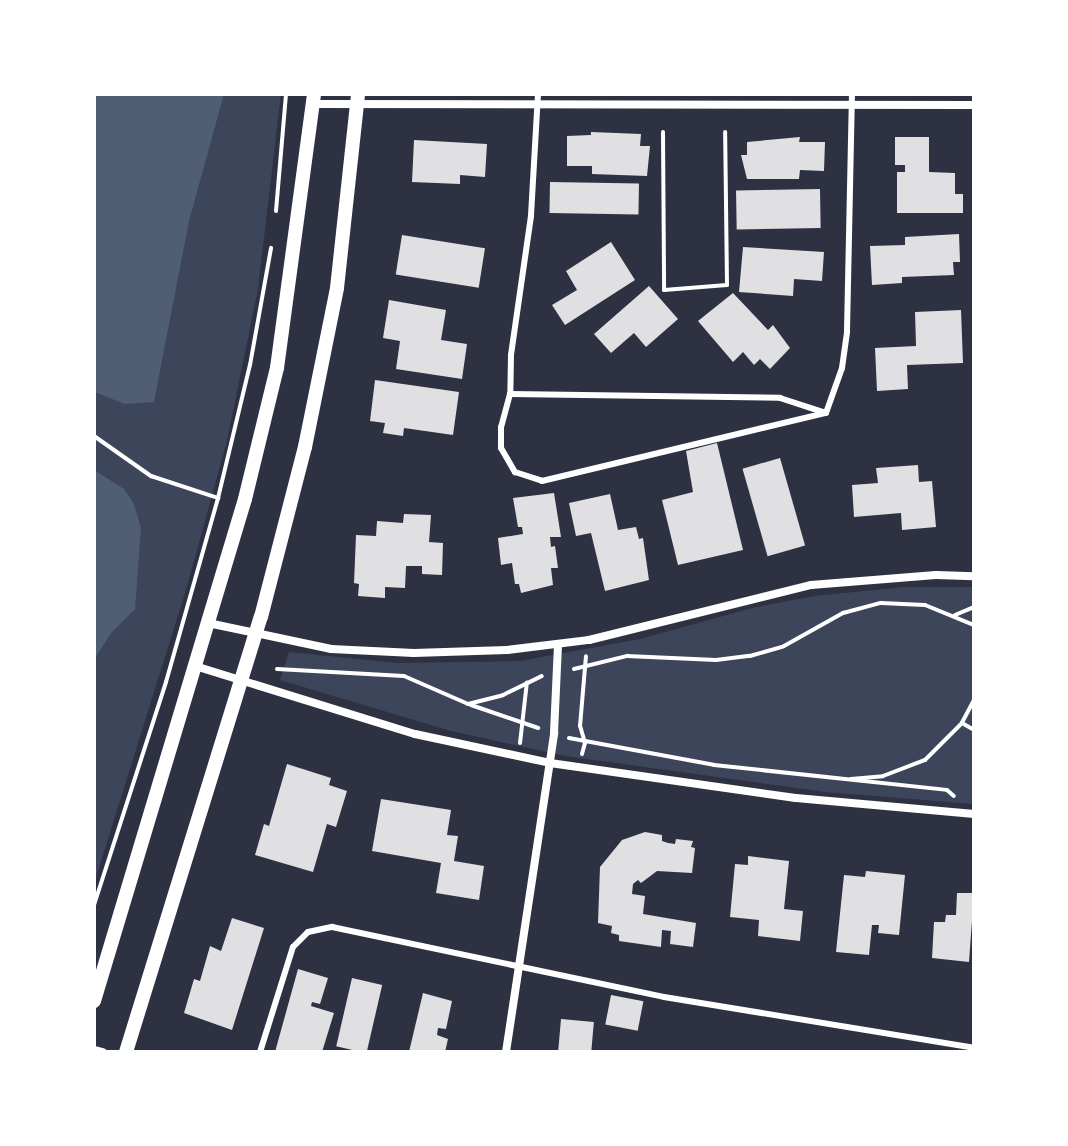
<!DOCTYPE html>
<html>
<head>
<meta charset="utf-8">
<style>
  body { margin:0 }
  #map { position:relative; width:1068px; height:1146px; overflow:hidden; background:#2d3142; font-family:"Alegreya Sans",sans-serif }
  div>[style] { position:absolute }
  .green>* { inset:0; background:#3c4559 }
  .water>* { inset:0; background:#4f5d75 }
  .building>* { inset:0; background:#e0e0e3; transform-origin:0 0 }
  .path>* { height:4px; margin:-2px; padding:0 2px; transform-origin:2px; border-radius:2px; background:#fff }
  .service>* { height:6px; margin:-3px; padding:0 3px; transform-origin:3px; border-radius:3px; background:#fff }
  .minor>* { height:8px; margin:-4px; padding:0 4px; transform-origin:4px; border-radius:4px; background:#fff }
  .tertiary>* { height:14px; margin:-7px; padding:0 7px; transform-origin:7px; border-radius:7px; background:#fff }
  span { translate:-50% -50%; white-space:nowrap; text-align:center; line-height:1.15; -webkit-text-stroke:7px #fff; paint-order:stroke }
  .frame { position:absolute; inset:0; border:96px solid #fff; pointer-events:none }
</style>
</head>
<body>
<div id="map">
  <div class="green">
    <div style="clip-path:polygon(94px 94px,281px 94px,258px 289px,227px 441px,186px 590px,94px 884px)"></div>
    <div style="clip-path:polygon(904px 587px,974px 587px,974px 804px,825px 792px,565px 756px,451px 731px,280px 680px,289px 652px,398px 663px,520px 661px,640px 639px,752px 608px,814px 596px)"></div>
  </div>
  <div class="water">
    <div style="clip-path:polygon(94px 94px,224px 94px,189px 221px,154px 402px,125px 404px,94px 392px)"></div>
    <div style="clip-path:polygon(94px 470px,124px 489px,134px 504px,141px 528px,135px 609px,111px 633px,94px 660px)"></div>
  </div>
  <div class="building">
    <div style="clip-path:polygon(591px 132px,641px 134px,640px 146px,650px 146px,647px 176px,592px 174px,592px 166px,567px 166px,567px 136px,591px 135px)"></div>
    <div style="clip-path:polygon(800px 137px,799px 142px,825px 142px,824px 171px,800px 170px,799px 179px,747px 179px,741px 155px,747px 155px,747px 142px)"></div>
    <div style="clip-path:polygon(895px 137px,929px 137px,929px 172px,955px 173px,955px 194px,963px 194px,963px 213px,897px 213px,897px 172px,905px 172px,905px 165px,895px 165px)"></div>
    <div style="clip-path:polygon(414px 140px,487px 144px,485px 177px,460px 175px,460px 184px,412px 182px)"></div>
    <div style="left:550px;top:182px;width:89px;height:31px;rotate:1deg"></div>
    <div style="left:820px;top:189px;width:39px;height:84px;rotate:89deg"></div>
    <div style="clip-path:polygon(959px 234px,960px 262px,953px 262px,954px 275px,902px 277px,902px 283px,872px 285px,870px 246px,905px 245px,905px 237px)"></div>
    <div style="left:402px;top:235px;width:84px;height:40px;rotate:9deg"></div>
    <div style="clip-path:polygon(611px 242px,635px 280px,565px 325px,552px 305px,577px 290px,566px 271px)"></div>
    <div style="clip-path:polygon(743px 247px,824px 252px,822px 281px,794px 279px,793px 296px,739px 292px)"></div>
    <div style="clip-path:polygon(649px 286px,678px 319px,646px 347px,634px 333px,611px 353px,594px 334px)"></div>
    <div style="clip-path:polygon(733px 293px,768px 330px,773px 325px,790px 348px,770px 369px,760px 359px,754px 365px,743px 352px,733px 362px,698px 321px)"></div>
    <div style="clip-path:polygon(389px 300px,446px 310px,441px 340px,467px 344px,462px 379px,396px 369px,400px 341px,383px 338px)"></div>
    <div style="clip-path:polygon(961px 310px,963px 363px,907px 365px,908px 389px,877px 391px,875px 348px,916px 346px,915px 312px)"></div>
    <div style="clip-path:polygon(375px 380px,459px 392px,453px 435px,404px 428px,403px 436px,383px 433px,385px 423px,370px 421px)"></div>
    <div style="clip-path:polygon(717px 443px,743px 550px,678px 565px,662px 500px,693px 492px,686px 451px)"></div>
    <div style="left:780px;top:458px;width:91px;height:39px;rotate:74deg"></div>
    <div style="clip-path:polygon(918px 465px,919px 482px,932px 481px,936px 527px,902px 530px,901px 513px,854px 517px,852px 485px,878px 483px,876px 468px)"></div>
    <div style="clip-path:polygon(554px 493px,561px 537px,550px 537px,551px 547px,555px 546px,558px 568px,551px 568px,553px 585px,521px 593px,519px 584px,515px 584px,512px 563px,501px 565px,498px 538px,523px 534px,522px 527px,518px 527px,513px 498px)"></div>
    <div style="clip-path:polygon(610px 494px,618px 530px,636px 527px,639px 539px,643px 538px,649px 580px,605px 591px,591px 533px,576px 536px,569px 503px)"></div>
    <div style="clip-path:polygon(404px 514px,431px 515px,429px 542px,443px 543px,442px 575px,422px 574px,422px 566px,406px 566px,405px 588px,385px 587px,385px 598px,358px 596px,359px 584px,354px 583px,356px 535px,376px 536px,377px 521px,403px 523px)"></div>
    <div style="clip-path:polygon(287px 764px,331px 778px,329px 785px,347px 791px,336px 827px,327px 824px,313px 872px,255px 855px,264px 824px,269px 826px)"></div>
    <div style="clip-path:polygon(381px 799px,451px 810px,447px 835px,458px 836px,454px 861px,484px 866px,479px 900px,436px 893px,441px 863px,372px 851px)"></div>
    <div style="clip-path:polygon(645px 832px,662px 835px,662px 841px,668px 843px,675px 844px,676px 839px,693px 841px,691px 847px,695px 848px,692px 873px,657px 871px,641px 883px,638px 880px,633px 884px,632px 894px,645px 896px,643px 914px,696px 923px,693px 947px,670px 944px,671px 931px,662px 930px,661px 947px,619px 941px,619px 935px,611px 933px,612px 926px,598px 923px,600px 867px,622px 840px)"></div>
    <div style="clip-path:polygon(748px 856px,789px 861px,784px 909px,803px 911px,800px 941px,758px 936px,759px 920px,730px 917px,735px 864px,748px 865px)"></div>
    <div style="clip-path:polygon(866px 871px,905px 875px,899px 935px,878px 933px,879px 925px,872px 925px,869px 955px,836px 952px,844px 875px,865px 877px)"></div>
    <div style="clip-path:polygon(957px 893px,974px 893px,969px 962px,932px 958px,934px 922px,945px 922px,946px 915px,956px 915px)"></div>
    <div style="clip-path:polygon(232px 918px,264px 928px,232px 1030px,184px 1013px,194px 979px,200px 981px,210px 946px,221px 951px)"></div>
    <div style="clip-path:polygon(298px 969px,328px 978px,320px 1004px,312px 1002px,311px 1006px,334px 1013px,322px 1052px,275px 1052px)"></div>
    <div style="left:352px;top:978px;width:31px;height:70px;rotate:13deg"></div>
    <div style="clip-path:polygon(423px 993px,452px 1001px,446px 1029px,438px 1028px,437px 1035px,448px 1039px,445px 1052px,409px 1052px)"></div>
    <div style="left:611px;top:995px;width:33px;height:30px;rotate:11deg"></div>
    <div style="left:561px;top:1019px;width:33px;height:33px;rotate:5deg"></div>
  </div>
  <div class="path">
    <div style="left:663px;top:132px;width:158px;rotate:89.6deg"></div>
    <div style="left:664px;top:290px;width:63px;rotate:-4.5deg"></div>
    <div style="left:727px;top:285px;width:153px;rotate:-90.7deg"></div>
    <div style="left:276px;top:211px;width:117px;rotate:-85.1deg"></div>
    <div style="left:94px;top:436px;width:70px;rotate:35.1deg"></div>
    <div style="left:151px;top:476px;width:71px;rotate:18.2deg"></div>
    <div style="left:955px;top:615px;width:21px;rotate:-23deg"></div>
    <div style="left:277px;top:669px;width:127px;rotate:3.2deg"></div>
    <div style="left:404px;top:676px;width:70px;rotate:23.6deg"></div>
    <div style="left:468px;top:704px;width:36px;rotate:-14deg"></div>
    <div style="left:503px;top:695px;width:43px;rotate:-26deg"></div>
    <div style="left:574px;top:669px;width:55px;rotate:-13.8deg"></div>
    <div style="left:627px;top:656px;width:89px;rotate:2.6deg"></div>
    <div style="left:716px;top:660px;width:34px;rotate:-7deg"></div>
    <div style="left:750px;top:656px;width:35px;rotate:-16deg"></div>
    <div style="left:784px;top:646px;width:68px;rotate:-29.2deg"></div>
    <div style="left:843px;top:613px;width:39px;rotate:-15deg"></div>
    <div style="left:881px;top:603px;width:44px;rotate:2.6deg"></div>
    <div style="left:925px;top:605px;width:53px;rotate:22.2deg"></div>
    <div style="left:974px;top:700px;width:26px;rotate:118deg"></div>
    <div style="left:962px;top:723px;width:14px;rotate:30deg"></div>
    <div style="left:471px;top:705px;width:71px;rotate:18.9deg"></div>
    <div style="left:569px;top:738px;width:147px;rotate:10.5deg"></div>
    <div style="left:714px;top:765px;width:234px;rotate:6.1deg"></div>
    <div style="left:947px;top:790px;width:9px;rotate:41deg"></div>
    <div style="left:520px;top:743px;width:61px;rotate:-83.5deg"></div>
    <div style="left:582px;top:754px;width:11px;rotate:-75deg"></div>
    <div style="left:585px;top:743px;width:18px;rotate:-106deg"></div>
    <div style="left:580px;top:726px;width:70px;rotate:-85.1deg"></div>
    <div style="left:851px;top:779px;width:32px;rotate:-5deg"></div>
    <div style="left:883px;top:776px;width:45px;rotate:-20.9deg"></div>
    <div style="left:925px;top:760px;width:52px;rotate:-45deg"></div>
    <div style="left:94px;top:905px;width:234px;rotate:-72.1deg"></div>
    <div style="left:166px;top:682px;width:191px;rotate:-74.2deg"></div>
    <div style="left:218px;top:498px;width:137px;rotate:-76.5deg"></div>
    <div style="left:250px;top:365px;width:119px;rotate:-79.8deg"></div>
  </div>
  <div class="service">
    <div style="left:538px;top:94px;width:122px;rotate:93.3deg"></div>
    <div style="left:531px;top:216px;width:140px;rotate:98.2deg"></div>
    <div style="left:511px;top:355px;width:39px;rotate:91deg"></div>
    <div style="left:510px;top:394px;width:270px;rotate:0.8deg"></div>
    <div style="left:780px;top:398px;width:48px;rotate:18.1deg"></div>
    <div style="left:826px;top:413px;width:48px;rotate:-70.4deg"></div>
    <div style="left:842px;top:368px;width:37px;rotate:-82deg"></div>
    <div style="left:847px;top:331px;width:237px;rotate:-88.8deg"></div>
    <div style="left:510px;top:394px;width:34px;rotate:105deg"></div>
    <div style="left:501px;top:427px;width:21px;rotate:90deg"></div>
    <div style="left:501px;top:448px;width:28px;rotate:60deg"></div>
    <div style="left:515px;top:472px;width:28px;rotate:18deg"></div>
    <div style="left:542px;top:481px;width:292px;rotate:-13.5deg"></div>
    <div style="left:260px;top:1052px;width:110px;rotate:-72.6deg"></div>
    <div style="left:293px;top:947px;width:21px;rotate:-45deg"></div>
    <div style="left:308px;top:932px;width:25px;rotate:-12deg"></div>
    <div style="left:332px;top:927px;width:339px;rotate:11.9deg"></div>
    <div style="left:664px;top:997px;width:314px;rotate:9.3deg"></div>
  </div>
  <div class="minor">
    <div style="left:314px;top:104px;width:660px;rotate:0.09deg"></div>
    <div style="left:208px;top:623px;width:126px;rotate:11.9deg"></div>
    <div style="left:331px;top:649px;width:83px;rotate:2.8deg"></div>
    <div style="left:414px;top:653px;width:93px;rotate:-1.8deg"></div>
    <div style="left:507px;top:650px;width:83px;rotate:-7deg"></div>
    <div style="left:589px;top:640px;width:229px;rotate:-13.9deg"></div>
    <div style="left:811px;top:585px;width:125px;rotate:-4.6deg"></div>
    <div style="left:936px;top:575px;width:38px;rotate:2deg"></div>
    <div style="left:195px;top:666px;width:230px;rotate:17.2deg"></div>
    <div style="left:415px;top:734px;width:138px;rotate:12.1deg"></div>
    <div style="left:550px;top:763px;width:248px;rotate:8.1deg"></div>
    <div style="left:796px;top:798px;width:179px;rotate:5.1deg"></div>
    <div style="left:94px;top:1050px;width:9px;rotate:13deg"></div>
    <div style="left:506px;top:1052px;width:323px;rotate:-81.4deg"></div>
    <div style="left:554px;top:733px;width:87px;rotate:-87.4deg"></div>
  </div>
  <div class="tertiary">
    <div style="left:94px;top:1001px;width:524px;rotate:-73.26deg"></div>
    <div style="left:245px;top:499px;width:135px;rotate:-76.3deg"></div>
    <div style="left:277px;top:368px;width:276px;rotate:-82.3deg"></div>
    <div style="left:126px;top:1052px;width:455px;rotate:-72.8deg"></div>
    <div style="left:261px;top:617px;width:176px;rotate:-75.5deg"></div>
    <div style="left:305px;top:447px;width:162px;rotate:-78.6deg"></div>
    <div style="left:337px;top:288px;width:195px;rotate:-83.8deg"></div>
  </div>
  <div class="frame"></div>
</div>
</body>
</html>
